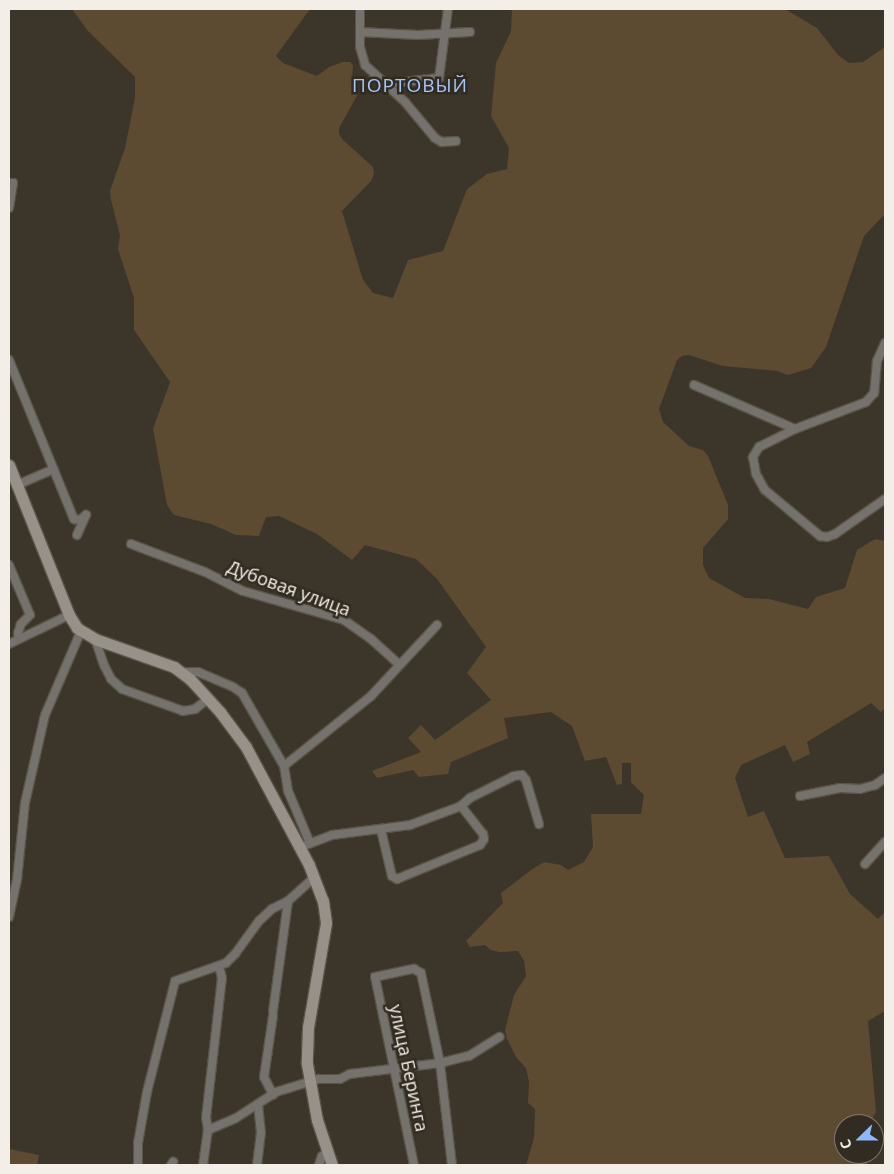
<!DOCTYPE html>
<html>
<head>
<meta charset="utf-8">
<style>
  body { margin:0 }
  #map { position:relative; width:894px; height:1174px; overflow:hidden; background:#3c352a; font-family:"Open Sans",sans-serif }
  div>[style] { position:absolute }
  .green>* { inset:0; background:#5c4b31 }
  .roads { filter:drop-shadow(1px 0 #595348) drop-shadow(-1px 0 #595348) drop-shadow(0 1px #595348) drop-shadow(0 -1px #595348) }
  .street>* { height:8px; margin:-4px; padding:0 4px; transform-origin:4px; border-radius:4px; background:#75716c }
  .secondary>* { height:11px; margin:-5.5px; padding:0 5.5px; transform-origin:5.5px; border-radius:5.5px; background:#979189 }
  span { translate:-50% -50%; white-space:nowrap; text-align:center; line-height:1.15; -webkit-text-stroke:5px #322b21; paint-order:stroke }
  .street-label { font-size:18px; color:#f3eee7 }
  .neighbourhood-label { font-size:19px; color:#a4c6f8; letter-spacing:1px }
  .frame { position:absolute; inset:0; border:10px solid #f3eee7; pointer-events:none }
  .north { position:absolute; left:834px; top:1114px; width:50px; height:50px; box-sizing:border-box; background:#322b21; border:1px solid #7f7970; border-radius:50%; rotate:248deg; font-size:14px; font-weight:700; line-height:20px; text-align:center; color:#f3eee7 }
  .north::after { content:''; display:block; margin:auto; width:18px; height:22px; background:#8cb9fc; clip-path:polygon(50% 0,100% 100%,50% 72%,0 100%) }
</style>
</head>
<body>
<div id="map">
  <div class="green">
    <div style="clip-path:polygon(72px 9px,310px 9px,276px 56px,283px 63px,317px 76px,329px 67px,343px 62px,350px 62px,353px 65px,352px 80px,358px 94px,339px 128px,339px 134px,343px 140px,373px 167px,374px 174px,371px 181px,342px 211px,363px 280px,373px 293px,393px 298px,408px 260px,443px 251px,467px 189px,487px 174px,507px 169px,509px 148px,491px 116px,496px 63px,511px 31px,512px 9px,785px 9px,817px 28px,838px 55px,849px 63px,863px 62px,885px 47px,885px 214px,864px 236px,826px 347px,811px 368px,788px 375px,777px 371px,723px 366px,689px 355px,682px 356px,677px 360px,659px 409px,663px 422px,689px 446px,703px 450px,708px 456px,728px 505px,728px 519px,703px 548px,703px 565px,709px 578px,745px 598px,769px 599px,808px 609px,816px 597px,845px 588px,857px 550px,875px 539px,885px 541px,885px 708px,881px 712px,871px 703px,807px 742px,810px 754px,793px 762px,785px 745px,741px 765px,735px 778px,748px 817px,764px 811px,785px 858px,829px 856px,850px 894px,878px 919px,885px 912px,885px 1011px,868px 1021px,876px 1112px,869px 1124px,844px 1124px,844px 1154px,865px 1154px,868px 1165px,526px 1165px,534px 1138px,535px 1109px,528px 1103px,529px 1082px,526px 1068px,516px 1057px,507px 1039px,505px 1030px,514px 995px,526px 976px,524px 961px,518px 951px,499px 952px,491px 950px,485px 945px,470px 947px,466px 941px,503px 903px,501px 893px,531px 870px,544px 862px,561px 865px,568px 870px,584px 862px,593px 847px,591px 814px,641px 814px,644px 795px,631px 782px,631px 763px,622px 763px,622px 784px,617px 785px,606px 757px,585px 761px,572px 726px,551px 712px,504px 718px,508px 738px,451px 762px,448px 774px,419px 777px,413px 770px,377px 778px,372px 771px,421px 752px,408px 738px,421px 725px,435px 740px,491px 700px,467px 673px,486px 647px,437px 579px,416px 559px,365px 545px,352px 560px,317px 534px,279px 516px,266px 517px,259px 536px,236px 535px,211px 524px,174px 515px,167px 505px,153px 429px,170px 382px,134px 330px,134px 298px,118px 249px,120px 235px,111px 200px,110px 191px,125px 148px,135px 98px,135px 77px,87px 30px)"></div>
    <div style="clip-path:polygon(9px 1149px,39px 1155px,37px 1165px,9px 1165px)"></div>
  </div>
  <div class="roads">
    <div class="street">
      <div style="left:360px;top:9px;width:38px;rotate:90deg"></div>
      <div style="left:360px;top:47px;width:19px;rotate:74deg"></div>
      <div style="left:365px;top:65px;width:54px;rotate:42.8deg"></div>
      <div style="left:405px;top:102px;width:47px;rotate:50.2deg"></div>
      <div style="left:435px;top:138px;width:8px;rotate:30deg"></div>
      <div style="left:442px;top:142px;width:14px;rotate:-4deg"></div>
      <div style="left:360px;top:32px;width:58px;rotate:3deg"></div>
      <div style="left:418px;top:35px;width:52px;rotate:-3.3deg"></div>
      <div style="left:385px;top:84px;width:54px;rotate:-6.3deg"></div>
      <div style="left:439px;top:78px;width:70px;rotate:-82.6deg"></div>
      <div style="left:9px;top:183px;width:4px"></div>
      <div style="left:13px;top:183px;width:25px;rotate:99deg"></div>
      <div style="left:885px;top:343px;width:20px;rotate:114deg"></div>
      <div style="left:877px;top:361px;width:32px;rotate:95deg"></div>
      <div style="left:874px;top:393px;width:12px;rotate:132deg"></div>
      <div style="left:866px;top:402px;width:76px;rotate:159.2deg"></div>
      <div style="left:795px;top:429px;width:40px;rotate:153.4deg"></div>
      <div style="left:759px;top:447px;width:12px;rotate:121deg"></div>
      <div style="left:753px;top:457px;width:17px;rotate:80deg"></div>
      <div style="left:756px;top:474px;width:18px;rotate:61deg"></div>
      <div style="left:765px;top:490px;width:72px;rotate:39.9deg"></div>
      <div style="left:820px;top:536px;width:7px;rotate:8deg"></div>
      <div style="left:827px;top:537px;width:9px;rotate:-21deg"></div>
      <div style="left:835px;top:534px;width:61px;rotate:-35deg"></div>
      <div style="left:9px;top:360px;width:172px;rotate:67.8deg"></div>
      <div style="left:74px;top:519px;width:6px;rotate:9deg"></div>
      <div style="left:80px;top:520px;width:8px;rotate:-40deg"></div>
      <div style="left:694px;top:385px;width:110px;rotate:23.5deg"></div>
      <div style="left:17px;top:485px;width:40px;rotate:-23.4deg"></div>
      <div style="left:77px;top:535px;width:22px;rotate:-66deg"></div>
      <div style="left:131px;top:544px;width:79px;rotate:20.7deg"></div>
      <div style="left:205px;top:572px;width:42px;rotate:26.6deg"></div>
      <div style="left:243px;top:591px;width:105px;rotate:16deg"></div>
      <div style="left:344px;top:620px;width:33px;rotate:35deg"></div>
      <div style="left:371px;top:639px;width:38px;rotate:42deg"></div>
      <div style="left:9px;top:565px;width:54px;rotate:67.2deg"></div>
      <div style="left:30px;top:615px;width:13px;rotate:135deg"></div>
      <div style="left:21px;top:624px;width:9px;rotate:108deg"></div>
      <div style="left:18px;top:633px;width:6px;rotate:81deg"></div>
      <div style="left:95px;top:639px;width:28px;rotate:71deg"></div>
      <div style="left:104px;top:665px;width:16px;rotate:63deg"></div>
      <div style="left:111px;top:679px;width:15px;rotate:42deg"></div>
      <div style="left:122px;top:689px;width:65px;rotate:19.8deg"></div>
      <div style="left:183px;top:711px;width:12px;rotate:-9deg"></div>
      <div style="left:195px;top:709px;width:16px;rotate:-38deg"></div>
      <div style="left:9px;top:644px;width:67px;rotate:-25.8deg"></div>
      <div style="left:182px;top:672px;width:16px"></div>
      <div style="left:198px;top:672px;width:38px;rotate:23deg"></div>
      <div style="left:233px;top:687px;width:11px;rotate:34deg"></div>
      <div style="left:242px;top:693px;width:84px;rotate:60.1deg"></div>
      <div style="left:800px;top:796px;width:41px;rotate:-11.3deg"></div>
      <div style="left:840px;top:788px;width:20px;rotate:3deg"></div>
      <div style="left:860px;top:789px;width:16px;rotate:-15deg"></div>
      <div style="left:875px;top:785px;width:12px;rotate:-35deg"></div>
      <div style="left:381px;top:830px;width:47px;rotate:76.6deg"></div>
      <div style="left:392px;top:876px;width:6px;rotate:31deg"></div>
      <div style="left:397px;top:879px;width:90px;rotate:-22.3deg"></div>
      <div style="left:480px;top:845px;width:7px;rotate:-56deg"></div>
      <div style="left:484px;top:839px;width:5px;rotate:-101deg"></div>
      <div style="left:483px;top:834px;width:36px;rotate:-128deg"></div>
      <div style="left:310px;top:843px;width:56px;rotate:-112.9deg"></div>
      <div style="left:288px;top:791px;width:25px;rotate:-99deg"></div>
      <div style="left:284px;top:766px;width:112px;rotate:-38.8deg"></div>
      <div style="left:371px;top:696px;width:97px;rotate:-47.1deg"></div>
      <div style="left:306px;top:845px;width:28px;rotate:-21deg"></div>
      <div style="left:332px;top:835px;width:79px;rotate:-7.3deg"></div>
      <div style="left:410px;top:825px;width:54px;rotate:-20.4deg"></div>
      <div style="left:461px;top:806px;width:12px;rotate:-42deg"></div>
      <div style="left:470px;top:798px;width:49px;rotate:-26.6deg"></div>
      <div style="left:514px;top:776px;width:8px;rotate:-7deg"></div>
      <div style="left:522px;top:775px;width:6px;rotate:51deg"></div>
      <div style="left:526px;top:780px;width:46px;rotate:73.5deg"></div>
      <div style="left:865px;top:864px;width:30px;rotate:-48deg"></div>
      <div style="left:9px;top:917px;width:38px;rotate:-78deg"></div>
      <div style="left:17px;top:880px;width:77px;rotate:-84.1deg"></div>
      <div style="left:25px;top:803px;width:90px;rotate:-77.2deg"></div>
      <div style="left:45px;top:715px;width:91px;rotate:-66.8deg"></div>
      <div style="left:273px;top:1011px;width:111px;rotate:-82.2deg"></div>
      <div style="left:273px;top:1016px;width:62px;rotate:98.4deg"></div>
      <div style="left:264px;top:1077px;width:20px;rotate:63deg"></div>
      <div style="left:208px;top:1130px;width:30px;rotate:-23deg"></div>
      <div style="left:236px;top:1118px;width:48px;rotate:-33deg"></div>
      <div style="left:276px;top:1092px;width:14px;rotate:-17deg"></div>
      <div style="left:289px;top:1088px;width:31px;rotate:-17deg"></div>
      <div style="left:319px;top:1079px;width:21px"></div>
      <div style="left:340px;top:1079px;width:11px;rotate:-27deg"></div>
      <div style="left:350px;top:1074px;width:91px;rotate:-7deg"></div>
      <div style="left:440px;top:1063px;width:30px;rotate:-14deg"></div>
      <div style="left:469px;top:1056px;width:36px;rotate:-32deg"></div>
      <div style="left:138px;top:1165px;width:22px;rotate:-90deg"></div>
      <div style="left:138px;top:1143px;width:52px;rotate:-80deg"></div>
      <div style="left:147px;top:1092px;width:114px;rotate:-75.8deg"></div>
      <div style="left:175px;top:981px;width:54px;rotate:-19.4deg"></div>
      <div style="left:226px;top:963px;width:13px;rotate:-45deg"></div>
      <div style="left:235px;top:954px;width:41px;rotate:-54deg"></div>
      <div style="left:259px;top:921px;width:18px;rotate:-43deg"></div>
      <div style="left:272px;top:909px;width:18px;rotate:-27deg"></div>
      <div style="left:288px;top:901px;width:36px;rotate:-42deg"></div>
      <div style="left:171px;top:1165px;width:4px;rotate:-56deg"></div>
      <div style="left:203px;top:1165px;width:35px;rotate:-82deg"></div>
      <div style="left:208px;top:1130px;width:12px;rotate:-99deg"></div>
      <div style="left:206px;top:1118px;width:141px;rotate:-83.5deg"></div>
      <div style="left:222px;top:978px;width:12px;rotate:-104deg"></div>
      <div style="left:257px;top:1165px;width:32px;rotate:-83deg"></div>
      <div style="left:261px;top:1133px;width:29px;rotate:-96deg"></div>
      <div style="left:319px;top:1165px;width:9px;rotate:-72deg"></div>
      <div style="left:322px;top:1156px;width:6px;rotate:-39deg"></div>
      <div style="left:414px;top:1165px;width:192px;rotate:-101.7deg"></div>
      <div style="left:375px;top:977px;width:40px;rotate:-12deg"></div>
      <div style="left:414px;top:969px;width:8px;rotate:30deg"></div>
      <div style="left:421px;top:973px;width:92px;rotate:78.1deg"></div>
      <div style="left:440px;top:1063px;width:103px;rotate:83.3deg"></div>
    </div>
    <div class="secondary">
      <div style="left:9px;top:465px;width:162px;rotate:68.2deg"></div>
      <div style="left:69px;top:615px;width:15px;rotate:58deg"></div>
      <div style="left:77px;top:628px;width:21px;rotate:31deg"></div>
      <div style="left:95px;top:639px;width:84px;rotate:19.5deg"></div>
      <div style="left:174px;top:667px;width:20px;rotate:37deg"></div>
      <div style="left:190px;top:679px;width:45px;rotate:47.7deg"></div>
      <div style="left:220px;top:712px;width:44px;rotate:53.4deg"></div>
      <div style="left:246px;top:747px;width:134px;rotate:61.9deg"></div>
      <div style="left:309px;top:865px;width:39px;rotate:69deg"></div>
      <div style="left:323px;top:901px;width:22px;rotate:82deg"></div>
      <div style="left:326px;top:923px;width:106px;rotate:99.8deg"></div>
      <div style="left:308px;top:1027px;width:37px;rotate:92deg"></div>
      <div style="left:307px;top:1064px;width:57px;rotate:79.9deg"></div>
      <div style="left:317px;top:1120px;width:47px;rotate:71.6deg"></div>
    </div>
  </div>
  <div class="street-label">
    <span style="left:289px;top:588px;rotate:20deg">Дубовая улица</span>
    <span style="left:409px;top:1068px;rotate:78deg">улица Беринга</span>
  </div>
  <div class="neighbourhood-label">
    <span style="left:410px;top:86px">ПОРТОВЫЙ</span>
  </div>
  <div class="frame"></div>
  <div class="north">С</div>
</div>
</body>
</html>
